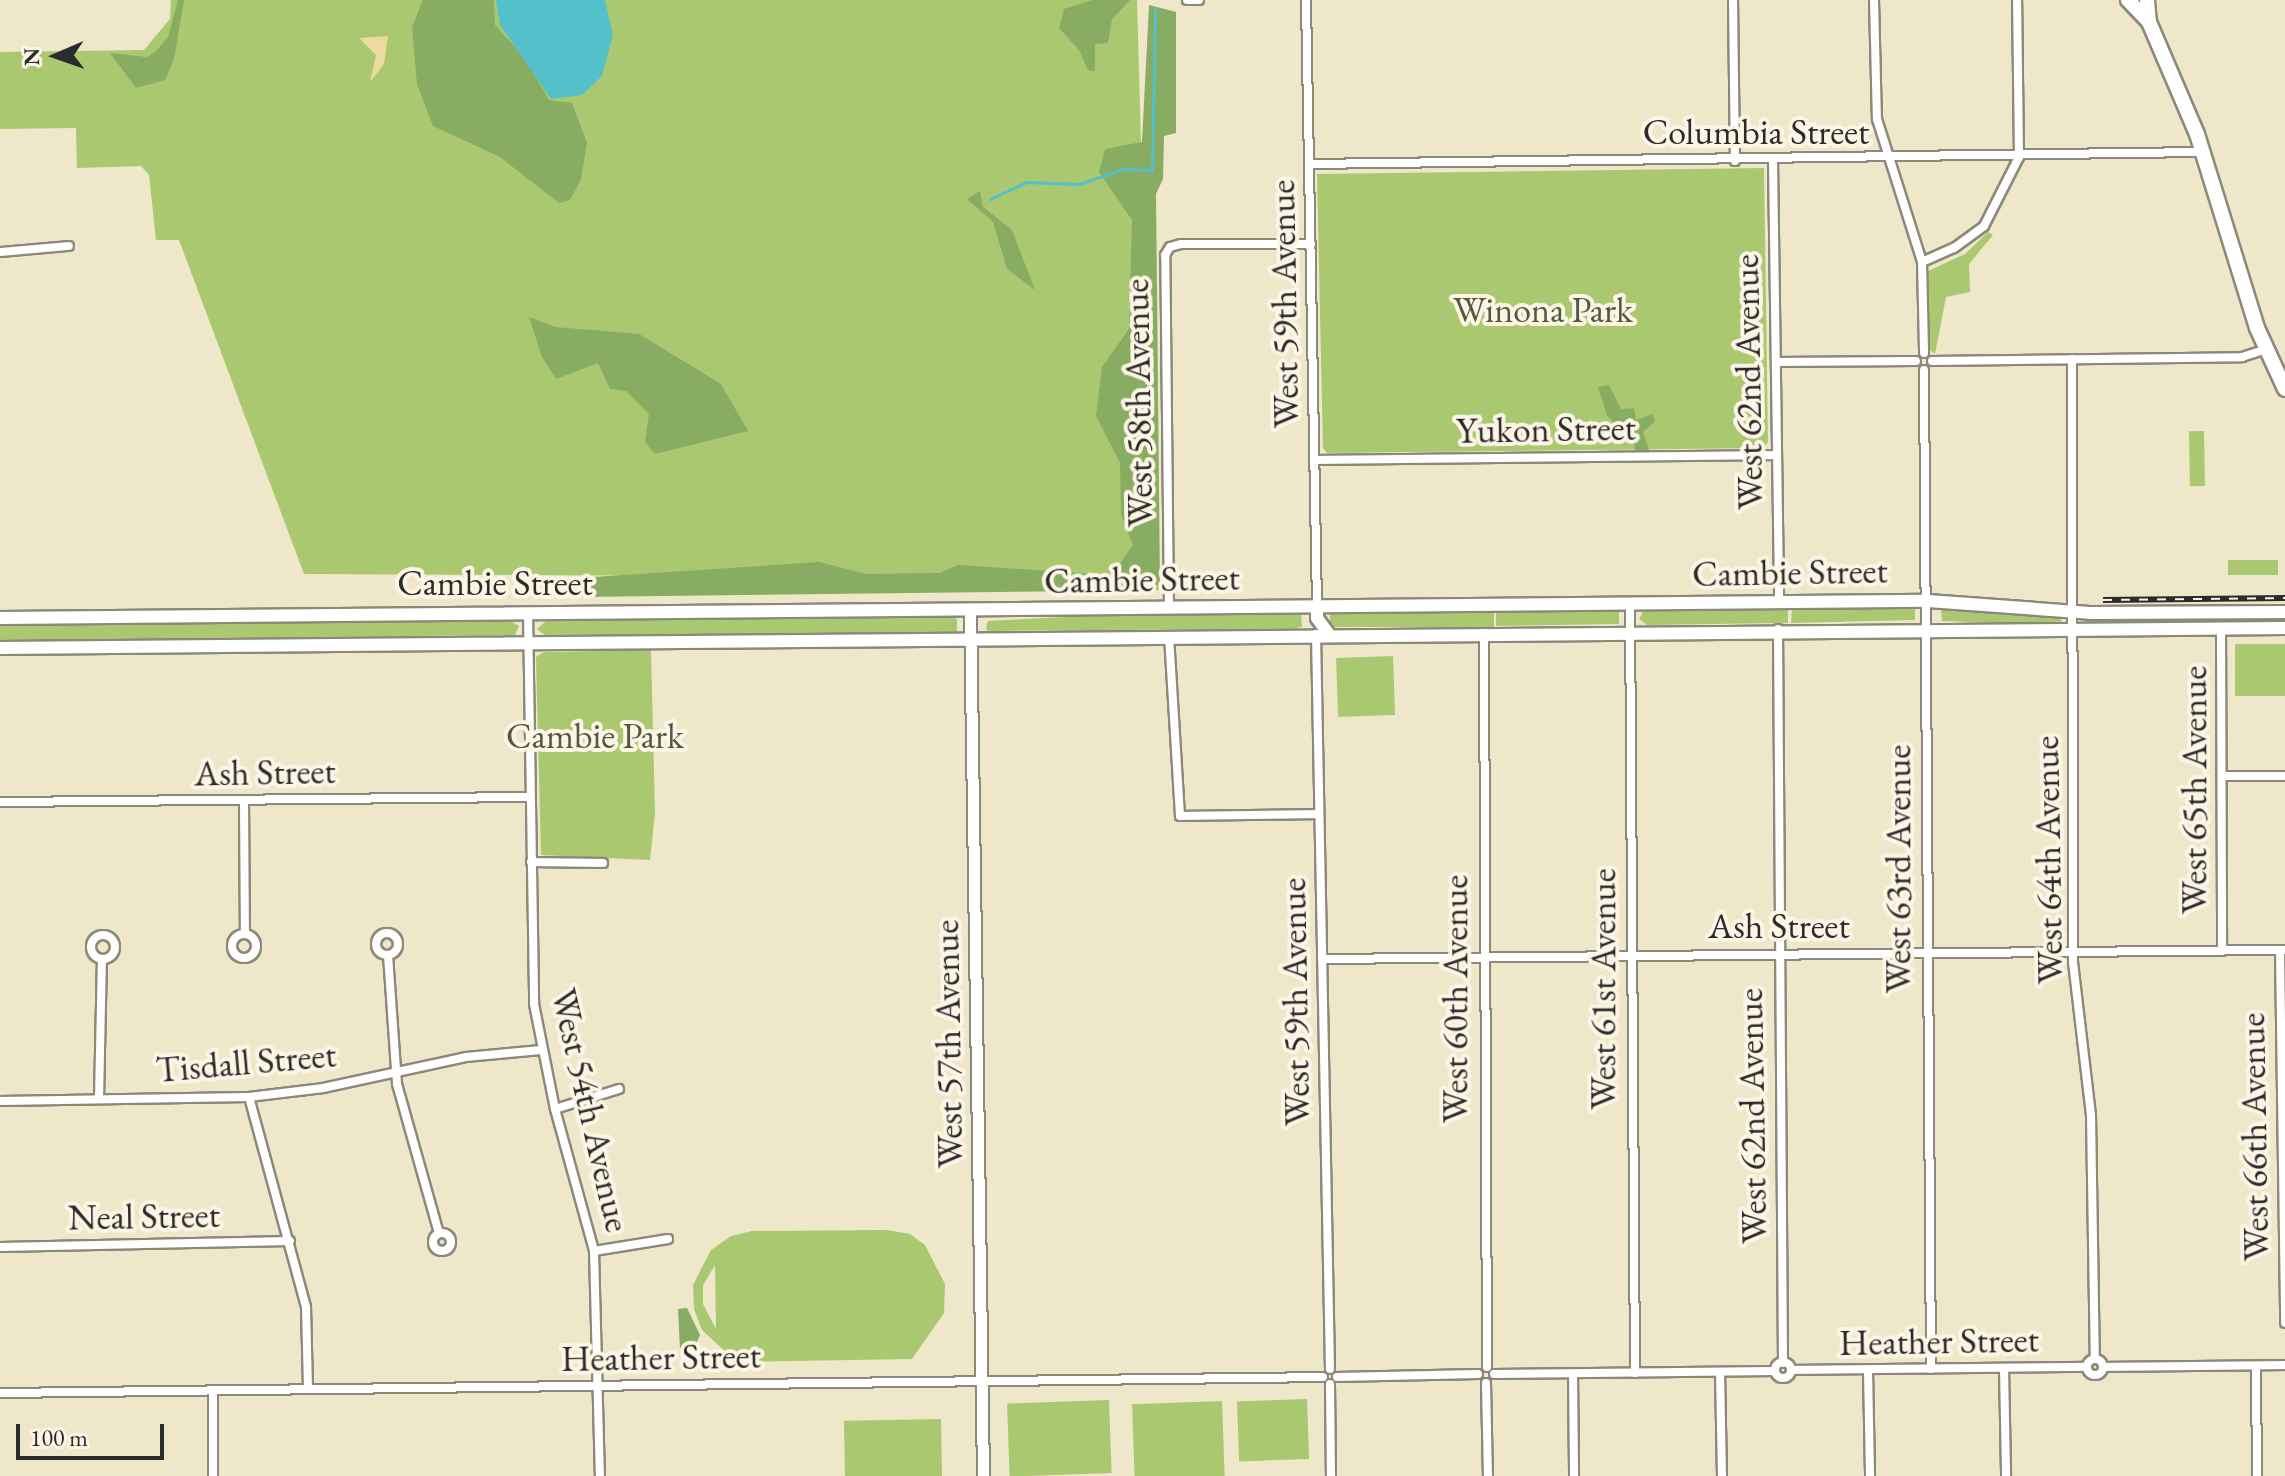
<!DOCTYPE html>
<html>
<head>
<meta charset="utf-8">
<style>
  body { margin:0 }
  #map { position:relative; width:2285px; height:1476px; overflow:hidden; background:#eee7c9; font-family:"EB Garamond",serif }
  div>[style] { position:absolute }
  .green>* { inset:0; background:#aac870; transform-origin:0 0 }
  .forest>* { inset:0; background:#87ac62 }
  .sand>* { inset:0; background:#eeda9e }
  .water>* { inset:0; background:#54c1ca }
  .stream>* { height:3px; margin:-1.5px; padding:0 1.5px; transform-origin:1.5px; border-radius:1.5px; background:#54c1ca }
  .roads { filter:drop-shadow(2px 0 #8c897a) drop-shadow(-2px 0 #8c897a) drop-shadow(0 2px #8c897a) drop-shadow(0 -2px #8c897a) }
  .minor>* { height:8px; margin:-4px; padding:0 4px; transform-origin:4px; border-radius:4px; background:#fff }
  .minor>.ring { margin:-4px; padding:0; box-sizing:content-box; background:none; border:8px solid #fff; border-radius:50% }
  .tertiary>* { height:11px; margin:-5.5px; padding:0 5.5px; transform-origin:5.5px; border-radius:5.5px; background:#fff }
  .secondary>* { height:12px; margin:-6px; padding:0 6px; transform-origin:6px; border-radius:6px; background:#fff }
  .primary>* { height:14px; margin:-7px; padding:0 7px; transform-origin:7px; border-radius:7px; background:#fff }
  .rail>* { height:6px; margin-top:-3px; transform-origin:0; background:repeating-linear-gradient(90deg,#fcf5e5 0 9px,#2b2b2b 0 18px); box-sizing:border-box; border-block:2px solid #2b2b2b }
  span { translate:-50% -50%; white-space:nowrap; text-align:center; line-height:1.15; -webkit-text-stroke:8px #fcf5e5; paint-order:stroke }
  .street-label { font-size:36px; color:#2b2b2b }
  .park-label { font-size:36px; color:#515a40 }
  .north { position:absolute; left:16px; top:16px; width:80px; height:80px; -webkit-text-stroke:6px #fcf5e5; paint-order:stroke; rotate:268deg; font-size:22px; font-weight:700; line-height:32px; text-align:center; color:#2b2b2b }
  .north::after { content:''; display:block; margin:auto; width:28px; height:36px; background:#2b2b2b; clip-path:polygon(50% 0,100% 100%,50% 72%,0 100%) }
  .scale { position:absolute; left:16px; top:1424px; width:148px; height:36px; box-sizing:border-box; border:4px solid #2b2b2b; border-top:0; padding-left:10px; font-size:24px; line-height:28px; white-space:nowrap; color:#2b2b2b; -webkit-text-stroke:6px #fcf5e5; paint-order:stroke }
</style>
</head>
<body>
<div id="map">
  <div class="green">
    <div style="clip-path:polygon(171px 0,1137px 0,1153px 578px,304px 574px,179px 240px,156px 240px,149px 175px,141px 166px,77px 168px,76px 128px,0 129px,0 52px,144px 50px,170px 19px)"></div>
    <div style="clip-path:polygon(1764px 168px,1768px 442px,1764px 448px,1327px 453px,1323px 448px,1317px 174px)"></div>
    <div style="clip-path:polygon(1988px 232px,1993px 235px,1969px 264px,1970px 292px,1946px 297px,1935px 354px,1929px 349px,1928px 271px,1965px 254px)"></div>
    <div style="left:2204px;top:431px;width:55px;height:15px;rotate:89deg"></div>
    <div style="left:2228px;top:560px;width:50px;height:15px"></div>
    <div style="clip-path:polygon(1906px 607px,1915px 609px,1915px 620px,1791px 623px,1792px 609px)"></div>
    <div style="clip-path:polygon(1946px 607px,2059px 616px,2063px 625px,1942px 621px,1941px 609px)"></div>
    <div style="clip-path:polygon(1788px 609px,1788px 623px,1647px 625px,1639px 619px,1644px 610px)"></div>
    <div style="clip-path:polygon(1496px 611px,1613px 610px,1619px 612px,1619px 624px,1496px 626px)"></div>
    <div style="left:1494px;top:612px;width:15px;height:164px;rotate:90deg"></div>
    <div style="clip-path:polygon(1301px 614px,1302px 627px,1290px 629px,987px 631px,986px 627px,988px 621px,1083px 616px)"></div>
    <div style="clip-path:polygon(949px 617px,957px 619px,957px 632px,546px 636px,537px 629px,547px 620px)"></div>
    <div style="clip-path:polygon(2285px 617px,2285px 624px,2087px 626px,2087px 620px)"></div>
    <div style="clip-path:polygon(510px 621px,519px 626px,515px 635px,0 641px,0 625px)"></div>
    <div style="left:2235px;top:644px;width:50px;height:52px"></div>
    <div style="clip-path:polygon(651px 650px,655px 813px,650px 860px,541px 855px,536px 657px,544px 652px)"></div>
    <div style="left:1393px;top:656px;width:59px;height:57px;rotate:88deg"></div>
    <div style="clip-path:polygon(evenodd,887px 1230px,910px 1234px,925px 1245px,945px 1284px,944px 1313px,912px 1359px,730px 1362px,729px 1355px,702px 1330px,694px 1309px,693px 1285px,711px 1250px,731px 1236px,752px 1231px,887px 1230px,715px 1265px,716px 1329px,703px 1304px,703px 1285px,715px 1265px)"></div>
    <div style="left:1307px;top:1399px;width:60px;height:70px;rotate:88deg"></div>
    <div style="left:1109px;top:1400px;width:73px;height:102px;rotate:88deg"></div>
    <div style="left:1222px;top:1401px;width:75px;height:90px;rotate:88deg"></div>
    <div style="left:941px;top:1419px;width:57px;height:97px;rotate:89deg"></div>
  </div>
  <div class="forest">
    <div style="clip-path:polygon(178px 0,184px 0,174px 59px,165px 80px,136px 88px,110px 53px,147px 57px,156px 51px,168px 37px)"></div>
    <div style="clip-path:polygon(423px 0,494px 0,495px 25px,525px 58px,549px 100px,572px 103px,587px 143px,581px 179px,570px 200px,559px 203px,500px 157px,433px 126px,417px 84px,412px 27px)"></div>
    <div style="clip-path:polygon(1092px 0,1130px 0,1112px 19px,1108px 43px,1095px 44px,1095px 71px,1088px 70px,1079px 50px,1059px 28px,1064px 9px)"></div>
    <div style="clip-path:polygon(1149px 5px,1176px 12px,1176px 133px,1164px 136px,1163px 179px,1156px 194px,1160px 590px,581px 597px,593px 577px,819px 562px,866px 574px,940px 573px,958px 565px,1112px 575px,1133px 545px,1121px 515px,1120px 463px,1096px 416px,1102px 367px,1129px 329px,1132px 220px,1099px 172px,1105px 149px,1142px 142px)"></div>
    <div style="clip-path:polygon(980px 191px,983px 207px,1012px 230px,1035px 290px,1007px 269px,993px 222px,967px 199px)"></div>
    <div style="clip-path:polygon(529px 317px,555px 327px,639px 334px,721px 384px,748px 431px,655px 454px,645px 442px,649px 414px,626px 391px,610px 389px,598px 363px,556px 379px,542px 357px)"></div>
    <div style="clip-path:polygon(1609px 385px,1621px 409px,1634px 408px,1636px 420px,1653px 414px,1655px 422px,1643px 432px,1649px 450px,1635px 450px,1633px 434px,1622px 432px,1607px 415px,1598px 387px)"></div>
    <div style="clip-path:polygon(687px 1308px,700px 1335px,693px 1352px,685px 1354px,680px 1349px,678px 1309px)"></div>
  </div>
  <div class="sand">
    <div style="clip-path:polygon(388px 36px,384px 64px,370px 82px,376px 55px,359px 38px)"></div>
  </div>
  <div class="water">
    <div style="clip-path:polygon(496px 0,605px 0,613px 35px,602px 76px,582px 95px,551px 99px,500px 25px)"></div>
  </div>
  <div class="stream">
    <div style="left:990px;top:199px;width:40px;rotate:-25deg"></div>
    <div style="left:1026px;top:182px;width:53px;rotate:2.2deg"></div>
    <div style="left:1079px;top:184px;width:46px;rotate:-18.8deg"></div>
    <div style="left:1123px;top:169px;width:29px;rotate:2deg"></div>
    <div style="left:1152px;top:170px;width:161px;rotate:-88.9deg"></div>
  </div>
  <div class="roads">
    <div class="minor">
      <div style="left:1187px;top:0;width:12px"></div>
      <div style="left:1306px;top:0;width:606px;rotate:88.96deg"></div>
      <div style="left:1733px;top:0;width:161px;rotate:89.3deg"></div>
      <div style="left:1874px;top:0;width:119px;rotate:88.6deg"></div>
      <div style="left:1877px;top:119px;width:150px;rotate:72.5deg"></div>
      <div style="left:1922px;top:262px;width:91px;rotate:88.7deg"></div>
      <div style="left:1773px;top:161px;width:442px;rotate:89.2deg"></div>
      <div style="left:1309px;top:164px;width:894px;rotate:-0.77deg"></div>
      <div style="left:0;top:252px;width:69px;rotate:-5deg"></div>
      <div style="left:1922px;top:262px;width:35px;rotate:-24deg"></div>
      <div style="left:1954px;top:248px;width:37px;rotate:-36deg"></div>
      <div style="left:1984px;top:226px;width:77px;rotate:-63.1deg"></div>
      <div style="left:2019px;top:157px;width:157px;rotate:-90.7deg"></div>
      <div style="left:2072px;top:359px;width:603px;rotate:89.9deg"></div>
      <div style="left:2073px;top:962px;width:154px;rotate:83.3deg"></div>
      <div style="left:2091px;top:1115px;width:244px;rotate:89.1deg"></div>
      <div style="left:1932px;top:361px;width:310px;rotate:-0.7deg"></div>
      <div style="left:2242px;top:357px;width:26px;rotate:-18deg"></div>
      <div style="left:1776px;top:362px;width:140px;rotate:-0.4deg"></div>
      <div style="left:1924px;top:370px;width:999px;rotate:89.6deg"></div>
      <div style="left:1315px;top:460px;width:462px;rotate:-0.6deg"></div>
      <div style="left:1630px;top:604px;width:769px;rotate:89.63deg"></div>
      <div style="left:1169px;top:609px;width:354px;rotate:-90.6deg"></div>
      <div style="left:1165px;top:255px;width:9px;rotate:-58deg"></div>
      <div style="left:1170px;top:247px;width:11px;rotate:-15deg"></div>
      <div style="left:1181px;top:244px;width:130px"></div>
      <div style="left:528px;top:612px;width:392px;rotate:89.1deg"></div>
      <div style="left:534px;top:1004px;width:107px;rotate:78.7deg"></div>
      <div style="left:555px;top:1109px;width:147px;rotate:74.6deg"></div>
      <div style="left:594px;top:1251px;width:225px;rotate:88.5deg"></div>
      <div style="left:1778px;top:629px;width:734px;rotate:89.61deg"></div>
      <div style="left:2221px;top:630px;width:321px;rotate:89.8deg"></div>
      <div style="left:1484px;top:633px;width:734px;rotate:89.77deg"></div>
      <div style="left:1316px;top:634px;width:735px;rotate:88.91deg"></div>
      <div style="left:1169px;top:636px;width:180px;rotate:86.5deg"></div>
      <div style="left:1180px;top:816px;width:139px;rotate:-0.8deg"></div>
      <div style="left:2222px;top:776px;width:63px"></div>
      <div style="left:244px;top:800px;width:134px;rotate:89.6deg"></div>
      <div style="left:0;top:802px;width:530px;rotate:-0.54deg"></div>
      <div style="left:531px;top:862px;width:72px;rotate:0.8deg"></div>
      <div class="ring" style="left:376px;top:933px;width:14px;height:14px"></div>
      <div class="ring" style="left:232px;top:934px;width:16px;height:16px"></div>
      <div class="ring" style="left:91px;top:935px;width:16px;height:16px"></div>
      <div style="left:2280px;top:950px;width:373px;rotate:89.2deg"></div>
      <div style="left:388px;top:955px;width:129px;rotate:86deg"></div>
      <div style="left:397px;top:1084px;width:155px;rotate:74.3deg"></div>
      <div style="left:1322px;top:959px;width:963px;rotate:-0.54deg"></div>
      <div style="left:249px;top:1097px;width:218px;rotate:74.8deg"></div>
      <div style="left:306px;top:1307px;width:82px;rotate:88.6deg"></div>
      <div style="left:99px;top:1099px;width:140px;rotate:-88.8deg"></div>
      <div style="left:0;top:1101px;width:249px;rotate:-0.9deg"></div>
      <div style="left:249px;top:1097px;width:75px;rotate:-6.9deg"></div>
      <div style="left:323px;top:1088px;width:146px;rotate:-12.2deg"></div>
      <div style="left:466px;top:1057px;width:75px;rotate:-5.3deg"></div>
      <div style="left:555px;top:1109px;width:67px;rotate:-17.4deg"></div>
      <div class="ring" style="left:433px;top:1233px;width:10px;height:10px"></div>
      <div style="left:0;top:1247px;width:290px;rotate:-1.2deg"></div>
      <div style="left:594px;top:1251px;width:75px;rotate:-9.2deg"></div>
      <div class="ring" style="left:2087px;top:1359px;width:8px;height:8px"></div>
      <div class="ring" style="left:1775px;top:1362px;width:8px;height:8px"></div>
      <div style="left:2256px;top:1366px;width:110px;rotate:89.5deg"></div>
      <div style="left:2103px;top:1367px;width:182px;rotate:-0.6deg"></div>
      <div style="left:2004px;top:1368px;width:108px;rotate:88.9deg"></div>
      <div style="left:1791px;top:1370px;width:296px;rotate:-0.6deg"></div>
      <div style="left:1868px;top:1370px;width:106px;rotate:88.9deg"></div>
      <div style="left:1720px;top:1372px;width:104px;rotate:88.9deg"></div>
      <div style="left:1494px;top:1374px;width:281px;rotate:-0.6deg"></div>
      <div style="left:1573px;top:1374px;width:102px;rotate:89.4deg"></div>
      <div style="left:1337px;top:1377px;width:141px;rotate:-1.2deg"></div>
      <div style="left:1486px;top:1383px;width:93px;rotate:88.8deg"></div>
      <div style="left:1330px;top:1384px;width:92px;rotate:89.4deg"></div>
      <div style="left:213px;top:1391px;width:85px;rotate:90deg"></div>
      <div style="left:0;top:1393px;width:1323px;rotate:-0.69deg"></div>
    </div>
    <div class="tertiary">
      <div style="left:970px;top:611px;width:865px;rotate:89.14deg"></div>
    </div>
    <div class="secondary">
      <div style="left:1317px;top:606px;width:12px;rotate:90deg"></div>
      <div style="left:1317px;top:618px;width:19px;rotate:54deg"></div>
      <div style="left:0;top:618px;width:1928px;rotate:-0.51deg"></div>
      <div style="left:1928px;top:601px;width:162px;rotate:4.2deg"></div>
      <div style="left:2090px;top:613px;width:195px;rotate:-0.3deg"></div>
      <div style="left:0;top:648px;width:2285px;rotate:-0.5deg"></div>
    </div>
    <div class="primary">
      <div style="left:2128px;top:0;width:30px;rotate:46deg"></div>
      <div style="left:2147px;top:0;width:22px;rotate:85deg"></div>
      <div style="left:2149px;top:22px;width:122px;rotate:66.8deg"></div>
      <div style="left:2197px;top:134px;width:203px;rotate:72.8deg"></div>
      <div style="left:2257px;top:328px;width:67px;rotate:65.3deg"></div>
    </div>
  </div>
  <div class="rail">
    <div style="left:2103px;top:600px;width:182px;rotate:-0.6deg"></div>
  </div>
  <div class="street-label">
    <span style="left:1756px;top:132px">Columbia Street</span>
    <span style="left:1284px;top:304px;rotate:-91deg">West 59th Avenue</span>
    <span style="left:1748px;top:382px;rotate:-91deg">West 62nd Avenue</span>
    <span style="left:1138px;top:403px;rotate:-91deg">West 58th Avenue</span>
    <span style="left:1546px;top:429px;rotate:-1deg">Yukon Street</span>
    <span style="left:1790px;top:572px;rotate:-1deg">Cambie Street</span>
    <span style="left:1142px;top:579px;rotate:-1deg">Cambie Street</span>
    <span style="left:495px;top:583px">Cambie Street</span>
    <span style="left:265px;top:772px;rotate:-1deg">Ash Street</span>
    <span style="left:2194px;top:790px;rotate:-90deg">West 65th Avenue</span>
    <span style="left:2048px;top:860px;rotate:-91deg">West 64th Avenue</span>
    <span style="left:1898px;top:869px;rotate:-90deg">West 63rd Avenue</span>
    <span style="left:1779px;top:926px">Ash Street</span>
    <span style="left:1603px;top:989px;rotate:-90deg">West 61st Avenue</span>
    <span style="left:1455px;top:999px;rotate:-90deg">West 60th Avenue</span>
    <span style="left:1295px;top:1002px;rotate:-91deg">West 59th Avenue</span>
    <span style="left:948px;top:1044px;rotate:-91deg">West 57th Avenue</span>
    <span style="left:246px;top:1062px;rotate:-5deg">Tisdall Street</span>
    <span style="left:591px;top:1110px;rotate:77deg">West 54th Avenue</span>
    <span style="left:1752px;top:1116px;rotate:-91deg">West 62nd Avenue</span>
    <span style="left:2254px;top:1137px;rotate:-91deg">West 66th Avenue</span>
    <span style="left:144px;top:1216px;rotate:-1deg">Neal Street</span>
    <span style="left:1939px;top:1341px;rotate:-1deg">Heather Street</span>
    <span style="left:661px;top:1357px;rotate:-1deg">Heather Street</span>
  </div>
  <div class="park-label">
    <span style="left:1543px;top:310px">Winona Park</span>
    <span style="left:595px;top:736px">Cambie Park</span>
  </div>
  <div class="north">N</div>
  <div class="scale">100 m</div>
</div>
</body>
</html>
